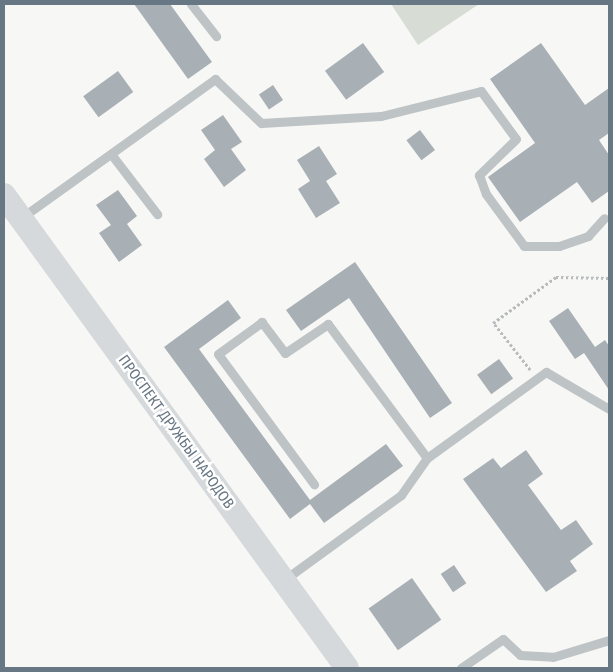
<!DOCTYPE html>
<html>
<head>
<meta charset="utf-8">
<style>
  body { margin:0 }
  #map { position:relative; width:613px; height:672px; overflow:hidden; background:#f7f7f5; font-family:"Fira Sans Condensed",sans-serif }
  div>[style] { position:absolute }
  .green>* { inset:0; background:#d7dcd4 }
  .building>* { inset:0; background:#a8b0b5; transform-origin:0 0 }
  .path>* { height:2.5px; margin-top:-1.25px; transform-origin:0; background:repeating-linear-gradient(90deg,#b9bcbe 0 2.5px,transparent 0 5px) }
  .lane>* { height:9px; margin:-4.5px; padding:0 4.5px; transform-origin:4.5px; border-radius:4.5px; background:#bec3c6 }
  .secondary>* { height:24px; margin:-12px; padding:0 12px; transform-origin:12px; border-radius:12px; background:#d5d9dc }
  span { translate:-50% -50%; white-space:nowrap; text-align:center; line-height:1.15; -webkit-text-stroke:5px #fff; paint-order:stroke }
  .street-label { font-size:15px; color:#687784 }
  .frame { position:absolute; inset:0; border:5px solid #687784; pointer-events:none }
</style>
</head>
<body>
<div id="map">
  <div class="green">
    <div style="clip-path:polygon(391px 4px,479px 4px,418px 45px)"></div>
  </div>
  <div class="building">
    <div style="clip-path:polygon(134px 4px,170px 4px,212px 62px,188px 79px)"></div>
    <div style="left:363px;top:43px;width:36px;height:47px;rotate:54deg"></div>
    <div style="clip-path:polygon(541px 43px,585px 105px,609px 88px,609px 133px,599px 140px,609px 155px,609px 191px,592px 203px,577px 182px,520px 222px,488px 177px,535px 143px,490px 79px)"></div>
    <div style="left:118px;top:71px;width:26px;height:43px;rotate:54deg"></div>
    <div style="left:273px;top:85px;width:18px;height:17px;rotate:56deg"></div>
    <div style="clip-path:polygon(223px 115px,242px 142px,231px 149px,246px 170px,224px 187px,204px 159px,215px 150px,201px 130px)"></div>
    <div style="left:420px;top:130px;width:25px;height:17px;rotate:53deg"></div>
    <div style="clip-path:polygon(319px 146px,337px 174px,326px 181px,340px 203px,316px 218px,298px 189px,310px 181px,297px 160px)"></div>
    <div style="clip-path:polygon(118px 190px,137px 216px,127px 224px,142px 245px,119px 262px,99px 233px,111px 225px,96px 205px)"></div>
    <div style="clip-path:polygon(355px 262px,452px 403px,430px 418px,349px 298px,301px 331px,286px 310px)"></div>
    <div style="clip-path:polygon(228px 300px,241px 318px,199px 349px,310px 500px,386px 444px,403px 466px,324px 523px,310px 504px,290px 519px,164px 347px)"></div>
    <div style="clip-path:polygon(568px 308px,595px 347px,605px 340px,609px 346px,609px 390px,584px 353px,575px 359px,549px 321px)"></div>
    <div style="left:499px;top:359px;width:24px;height:27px;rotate:54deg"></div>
    <div style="clip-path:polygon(526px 450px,543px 474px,528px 485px,561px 530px,576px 520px,593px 544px,570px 561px,577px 571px,546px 592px,463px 479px,493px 458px,501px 468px)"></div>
    <div style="left:454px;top:565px;width:22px;height:16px;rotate:56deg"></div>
    <div style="left:412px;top:578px;width:51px;height:53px;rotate:55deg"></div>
  </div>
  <div class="path">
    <div style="left:530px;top:370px;width:60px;rotate:-128.2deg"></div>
    <div style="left:493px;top:323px;width:78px;rotate:-36.1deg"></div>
    <div style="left:556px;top:277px;width:53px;rotate:1.1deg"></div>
  </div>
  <div class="lane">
    <div style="left:191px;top:4px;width:41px;rotate:52deg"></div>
    <div style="left:111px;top:154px;width:76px;rotate:52.5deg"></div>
    <div style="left:21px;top:218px;width:239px;rotate:-35.6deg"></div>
    <div style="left:215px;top:79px;width:64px;rotate:43.7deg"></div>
    <div style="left:261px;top:123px;width:120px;rotate:-3.3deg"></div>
    <div style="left:381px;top:116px;width:103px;rotate:-14deg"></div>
    <div style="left:481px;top:91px;width:59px;rotate:53.9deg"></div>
    <div style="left:516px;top:139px;width:52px;rotate:135.8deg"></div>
    <div style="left:479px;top:175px;width:20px;rotate:70deg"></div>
    <div style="left:486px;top:194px;width:64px;rotate:53.8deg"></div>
    <div style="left:524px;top:246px;width:35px"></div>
    <div style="left:559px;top:246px;width:31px;rotate:-19deg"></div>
    <div style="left:588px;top:236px;width:24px;rotate:-48deg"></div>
    <div style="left:427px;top:458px;width:147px;rotate:-35.9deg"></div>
    <div style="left:546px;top:372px;width:73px;rotate:30.4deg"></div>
    <div style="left:284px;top:580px;width:145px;rotate:-36deg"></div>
    <div style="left:401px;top:495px;width:45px;rotate:-54.9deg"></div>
    <div style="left:427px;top:458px;width:167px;rotate:-126.5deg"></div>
    <div style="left:328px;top:324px;width:52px;rotate:146deg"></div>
    <div style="left:285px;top:353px;width:39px;rotate:-127deg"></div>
    <div style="left:262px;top:322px;width:54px;rotate:144deg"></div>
    <div style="left:218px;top:354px;width:162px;rotate:53.6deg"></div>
    <div style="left:461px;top:668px;width:51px;rotate:-34.6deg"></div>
    <div style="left:503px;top:639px;width:23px;rotate:43deg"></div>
    <div style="left:520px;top:655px;width:33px;rotate:3deg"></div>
    <div style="left:553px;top:657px;width:59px;rotate:-16.9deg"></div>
  </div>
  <div class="secondary">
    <div style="left:4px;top:195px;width:584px;rotate:54.05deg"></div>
  </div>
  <div class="street-label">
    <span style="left:176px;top:432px;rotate:54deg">ПРОСПЕКТ ДРУЖБЫ НАРОДОВ</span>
  </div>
  <div class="frame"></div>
</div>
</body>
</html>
